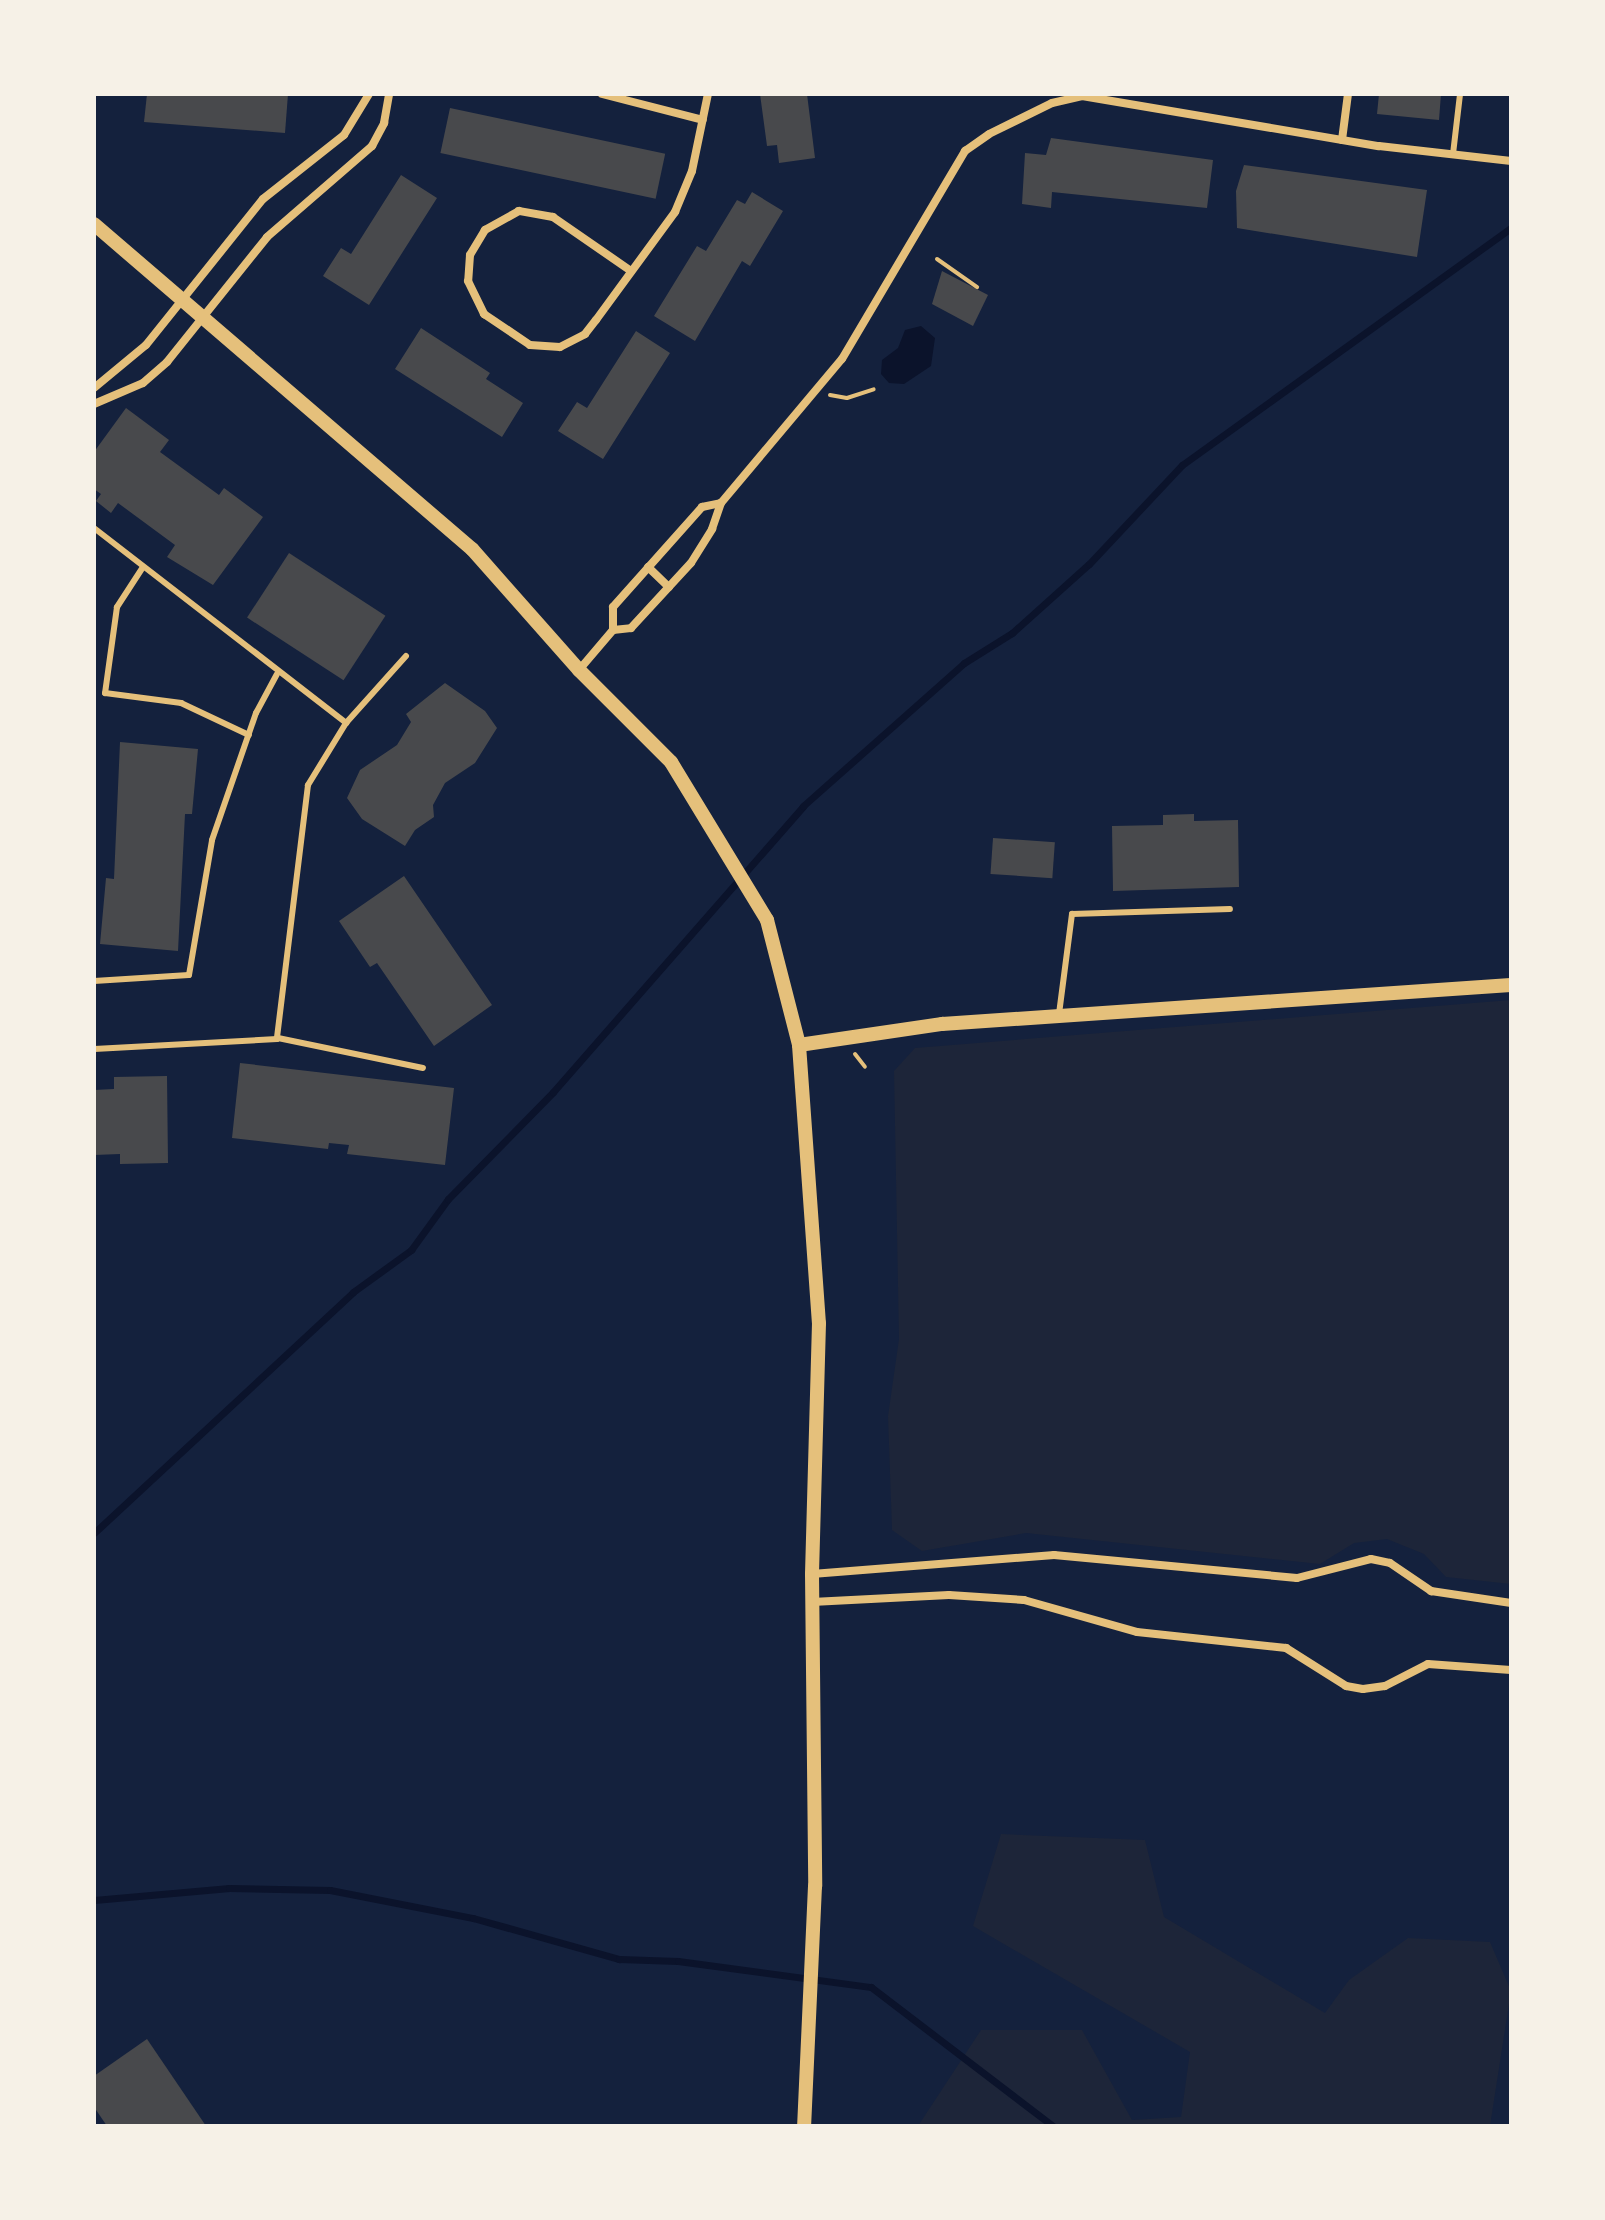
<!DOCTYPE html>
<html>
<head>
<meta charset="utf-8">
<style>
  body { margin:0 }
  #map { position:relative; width:1605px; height:2220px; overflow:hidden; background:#14213d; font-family:Jost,sans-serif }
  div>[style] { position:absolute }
  .green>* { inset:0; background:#1d2539 }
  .water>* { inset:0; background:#0b132b }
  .stream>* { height:7px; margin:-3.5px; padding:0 3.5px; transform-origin:3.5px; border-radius:3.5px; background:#0b132b }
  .building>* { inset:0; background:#48494c; transform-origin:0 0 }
  .path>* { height:4px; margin:-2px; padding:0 2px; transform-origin:2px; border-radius:2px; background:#e5c07b }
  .service>* { height:6px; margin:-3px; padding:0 3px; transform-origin:3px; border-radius:3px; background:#e5c07b }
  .minor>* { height:8px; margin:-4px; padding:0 4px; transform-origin:4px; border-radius:4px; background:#e5c07b }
  .tertiary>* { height:14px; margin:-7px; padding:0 7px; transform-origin:7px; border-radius:7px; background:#e5c07b }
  span { translate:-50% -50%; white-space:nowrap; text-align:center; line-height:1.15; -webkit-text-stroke:6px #f6f1e7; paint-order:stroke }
  .frame { position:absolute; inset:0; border:96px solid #f6f1e7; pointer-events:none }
</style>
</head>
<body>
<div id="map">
  <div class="green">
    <div style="clip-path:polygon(1511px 1000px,1511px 1584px,1446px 1577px,1424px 1554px,1387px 1539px,1354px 1543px,1320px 1564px,1026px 1533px,922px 1551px,892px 1530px,888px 1416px,899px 1339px,894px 1071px,915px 1048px)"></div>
    <div style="clip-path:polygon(1001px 1834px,1145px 1840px,1164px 1917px,1325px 2013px,1349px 1980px,1408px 1938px,1490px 1942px,1511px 1991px,1490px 2126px,918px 2126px,981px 2030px,1082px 2030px,1132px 2120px,1181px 2117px,1190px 2052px,973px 1926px)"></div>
  </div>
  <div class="water">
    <div style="clip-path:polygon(921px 326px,935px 338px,931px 366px,904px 384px,889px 383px,881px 374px,882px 360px,898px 348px,905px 330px)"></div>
  </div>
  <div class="stream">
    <div style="left:94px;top:1533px;width:354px;rotate:-42.9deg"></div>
    <div style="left:353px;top:1292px;width:72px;rotate:-35.9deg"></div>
    <div style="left:411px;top:1250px;width:63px;rotate:-54deg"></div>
    <div style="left:448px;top:1199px;width:150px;rotate:-45.5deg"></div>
    <div style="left:553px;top:1092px;width:380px;rotate:-48.8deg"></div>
    <div style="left:803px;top:806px;width:215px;rotate:-41.6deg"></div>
    <div style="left:964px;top:663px;width:57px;rotate:-32deg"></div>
    <div style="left:1012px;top:633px;width:103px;rotate:-41.9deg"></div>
    <div style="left:1089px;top:564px;width:136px;rotate:-46.8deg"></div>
    <div style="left:1182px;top:465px;width:405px;rotate:-35.8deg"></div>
    <div style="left:94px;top:1900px;width:136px;rotate:-5.1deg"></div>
    <div style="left:229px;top:1888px;width:101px;rotate:1.1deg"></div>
    <div style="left:330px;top:1890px;width:146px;rotate:11.1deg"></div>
    <div style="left:473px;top:1918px;width:152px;rotate:15.7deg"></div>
    <div style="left:619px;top:1959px;width:59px;rotate:1.9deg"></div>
    <div style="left:678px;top:1961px;width:195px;rotate:7.7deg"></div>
    <div style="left:871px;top:1987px;width:229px;rotate:37.4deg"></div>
  </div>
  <div class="building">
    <div style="clip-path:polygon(147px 94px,288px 94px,285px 133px,144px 122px)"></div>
    <div style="clip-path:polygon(760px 94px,807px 94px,815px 158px,779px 163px,777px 145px,767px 146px)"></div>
    <div style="clip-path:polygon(1379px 94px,1441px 94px,1439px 120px,1377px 114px)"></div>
    <div style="left:450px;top:108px;width:220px;height:46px;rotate:12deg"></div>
    <div style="clip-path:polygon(1051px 138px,1213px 160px,1207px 208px,1052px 192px,1051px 208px,1022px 204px,1025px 153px,1046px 155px)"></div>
    <div style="clip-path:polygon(1244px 165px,1427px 190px,1417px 257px,1237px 228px,1236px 191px)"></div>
    <div style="clip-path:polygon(401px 175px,437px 198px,369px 305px,323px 276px,341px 248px,351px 254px)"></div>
    <div style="clip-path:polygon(752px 192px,783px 211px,750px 266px,742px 261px,695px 341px,654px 316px,697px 246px,706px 251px,737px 200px,745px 204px)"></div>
    <div style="clip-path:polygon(942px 271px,988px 295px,973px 326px,932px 304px)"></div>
    <div style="clip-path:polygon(421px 328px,490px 373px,486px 379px,523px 403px,502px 437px,395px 369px)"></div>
    <div style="clip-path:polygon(636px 331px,670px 353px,603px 459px,558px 431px,577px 402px,587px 408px)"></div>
    <div style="clip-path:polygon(126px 408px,169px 440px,160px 452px,219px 495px,224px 488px,263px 517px,213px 585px,167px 557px,175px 545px,118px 503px,111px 513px,96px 501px,101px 494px,94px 489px,94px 452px)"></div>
    <div style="left:289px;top:553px;width:115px;height:77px;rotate:33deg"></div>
    <div style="clip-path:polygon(445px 683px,485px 711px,497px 728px,475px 763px,445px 783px,433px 805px,434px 817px,415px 830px,405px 846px,362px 819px,347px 798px,360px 770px,397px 745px,411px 722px,406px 714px)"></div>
    <div style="clip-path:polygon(120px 742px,198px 749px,192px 814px,185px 814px,178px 951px,100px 944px,106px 878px,114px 879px)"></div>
    <div style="clip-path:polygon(1194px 814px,1194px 821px,1238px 820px,1239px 887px,1113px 891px,1112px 826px,1163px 825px,1163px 815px)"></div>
    <div style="left:993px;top:838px;width:62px;height:36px;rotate:4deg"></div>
    <div style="clip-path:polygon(404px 876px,492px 1005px,434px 1046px,377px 963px,370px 967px,339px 921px)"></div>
    <div style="clip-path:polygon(240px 1063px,454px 1088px,445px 1165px,347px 1154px,349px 1145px,329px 1143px,328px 1149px,232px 1138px)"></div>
    <div style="clip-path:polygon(167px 1076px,168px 1163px,120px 1164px,120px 1154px,94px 1155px,94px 1090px,114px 1089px,114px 1077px)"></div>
    <div style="clip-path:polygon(147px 2039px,206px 2126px,107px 2126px,94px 2107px,94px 2076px)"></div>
  </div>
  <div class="path">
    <div style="left:937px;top:259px;width:49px;rotate:35deg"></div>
    <div style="left:830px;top:395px;width:17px;rotate:10deg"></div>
    <div style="left:847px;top:398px;width:28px;rotate:-18deg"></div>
    <div style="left:855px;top:1054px;width:16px;rotate:52deg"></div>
  </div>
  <div class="service">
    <div style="left:1453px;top:154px;width:60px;rotate:-83.3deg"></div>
    <div style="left:94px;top:528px;width:319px;rotate:37.7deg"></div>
    <div style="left:346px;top:723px;width:73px;rotate:121.5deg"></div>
    <div style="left:308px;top:785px;width:256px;rotate:97deg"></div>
    <div style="left:277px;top:1039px;width:183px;rotate:176.9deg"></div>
    <div style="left:143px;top:567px;width:48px;rotate:123deg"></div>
    <div style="left:117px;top:607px;width:87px;rotate:97.9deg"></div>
    <div style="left:105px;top:693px;width:77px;rotate:7.5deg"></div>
    <div style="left:181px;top:703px;width:75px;rotate:25.2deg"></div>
    <div style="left:346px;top:723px;width:90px;rotate:-48.2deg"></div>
    <div style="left:94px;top:981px;width:95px;rotate:-3.6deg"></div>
    <div style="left:189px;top:975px;width:137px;rotate:-80.3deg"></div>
    <div style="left:212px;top:840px;width:134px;rotate:-70.9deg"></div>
    <div style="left:256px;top:713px;width:44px;rotate:-61.7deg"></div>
    <div style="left:1059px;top:1014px;width:101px;rotate:-82.6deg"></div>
    <div style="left:1072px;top:914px;width:158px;rotate:-1.8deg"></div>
    <div style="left:278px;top:1038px;width:148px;rotate:11.7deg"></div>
  </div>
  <div class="minor">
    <div style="left:602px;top:94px;width:104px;rotate:14.4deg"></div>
    <div style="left:1342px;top:140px;width:46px;rotate:-82.6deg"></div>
    <div style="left:631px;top:271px;width:95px;rotate:-145.3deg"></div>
    <div style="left:553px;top:217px;width:35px;rotate:-170deg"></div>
    <div style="left:519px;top:211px;width:39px;rotate:151deg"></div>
    <div style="left:485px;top:230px;width:29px;rotate:121deg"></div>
    <div style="left:470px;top:255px;width:26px;rotate:94deg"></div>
    <div style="left:468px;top:281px;width:37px;rotate:64deg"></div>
    <div style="left:484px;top:314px;width:55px;rotate:34deg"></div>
    <div style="left:530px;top:345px;width:30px;rotate:4deg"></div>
    <div style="left:560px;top:347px;width:28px;rotate:-27deg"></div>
    <div style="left:585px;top:334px;width:18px;rotate:-52deg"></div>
    <div style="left:596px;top:320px;width:134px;rotate:-53.8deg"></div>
    <div style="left:675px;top:212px;width:44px;rotate:-67.5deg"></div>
    <div style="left:692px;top:171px;width:79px;rotate:-78.3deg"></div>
    <div style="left:94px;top:388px;width:67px;rotate:-39.6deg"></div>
    <div style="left:146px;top:345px;width:187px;rotate:-51.3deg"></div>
    <div style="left:263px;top:199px;width:103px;rotate:-38.3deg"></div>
    <div style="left:344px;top:135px;width:48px;rotate:-58.6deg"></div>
    <div style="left:94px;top:404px;width:53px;rotate:-23.2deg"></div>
    <div style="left:143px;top:383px;width:32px;rotate:-41deg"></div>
    <div style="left:167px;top:362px;width:160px;rotate:-51.3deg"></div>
    <div style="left:267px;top:237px;width:139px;rotate:-40.9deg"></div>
    <div style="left:372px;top:146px;width:26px;rotate:-62deg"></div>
    <div style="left:384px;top:123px;width:29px;rotate:-80deg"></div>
    <div style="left:648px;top:567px;width:29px;rotate:44deg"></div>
    <div style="left:613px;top:630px;width:18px;rotate:-6deg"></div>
    <div style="left:631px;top:628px;width:88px;rotate:-47.3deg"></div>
    <div style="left:691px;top:563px;width:40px;rotate:-58deg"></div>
    <div style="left:712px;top:529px;width:28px;rotate:-71deg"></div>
    <div style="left:721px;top:503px;width:188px;rotate:-50deg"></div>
    <div style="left:842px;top:359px;width:242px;rotate:-59.4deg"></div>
    <div style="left:965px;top:151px;width:29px;rotate:-35deg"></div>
    <div style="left:989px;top:134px;width:70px;rotate:-26.2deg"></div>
    <div style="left:1052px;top:103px;width:31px;rotate:-13deg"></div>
    <div style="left:1082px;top:96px;width:301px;rotate:9.6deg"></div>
    <div style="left:1379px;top:146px;width:133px;rotate:6.5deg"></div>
    <div style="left:579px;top:670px;width:52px;rotate:-49.6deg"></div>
    <div style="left:613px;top:630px;width:23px;rotate:-90deg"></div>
    <div style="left:613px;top:607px;width:134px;rotate:-48.3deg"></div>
    <div style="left:702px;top:507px;width:19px;rotate:-12deg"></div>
    <div style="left:812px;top:1574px;width:243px;rotate:-4.5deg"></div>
    <div style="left:1054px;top:1555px;width:244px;rotate:5.4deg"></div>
    <div style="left:1297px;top:1578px;width:76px;rotate:-14.4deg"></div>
    <div style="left:1371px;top:1559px;width:19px;rotate:12deg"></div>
    <div style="left:1390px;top:1563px;width:50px;rotate:34.3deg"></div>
    <div style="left:1431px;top:1591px;width:81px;rotate:8.5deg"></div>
    <div style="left:812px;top:1602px;width:137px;rotate:-2.9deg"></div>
    <div style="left:949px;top:1595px;width:75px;rotate:3.8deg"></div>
    <div style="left:1024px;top:1600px;width:117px;rotate:15.8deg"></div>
    <div style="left:1137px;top:1632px;width:150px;rotate:6.1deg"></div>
    <div style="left:1286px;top:1648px;width:71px;rotate:32.3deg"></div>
    <div style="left:1346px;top:1686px;width:17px;rotate:10deg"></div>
    <div style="left:1363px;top:1689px;width:22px;rotate:-8deg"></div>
    <div style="left:1385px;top:1686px;width:48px;rotate:-27.1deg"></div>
    <div style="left:1428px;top:1664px;width:83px;rotate:4.1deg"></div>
  </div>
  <div class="tertiary">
    <div style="left:94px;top:224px;width:499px;rotate:40.7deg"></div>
    <div style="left:472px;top:549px;width:162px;rotate:48.5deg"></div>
    <div style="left:579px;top:670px;width:130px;rotate:45deg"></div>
    <div style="left:671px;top:762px;width:185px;rotate:58.7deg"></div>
    <div style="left:767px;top:920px;width:129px;rotate:75.6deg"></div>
    <div style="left:799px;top:1045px;width:279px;rotate:85.9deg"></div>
    <div style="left:819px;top:1323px;width:251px;rotate:91.6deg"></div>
    <div style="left:812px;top:1574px;width:312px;rotate:89.4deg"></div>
    <div style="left:815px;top:1886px;width:240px;rotate:92.6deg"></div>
    <div style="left:799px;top:1045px;width:145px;rotate:-8.4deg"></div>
    <div style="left:942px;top:1024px;width:570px;rotate:-3.92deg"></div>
  </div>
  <div class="frame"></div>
</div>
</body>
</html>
